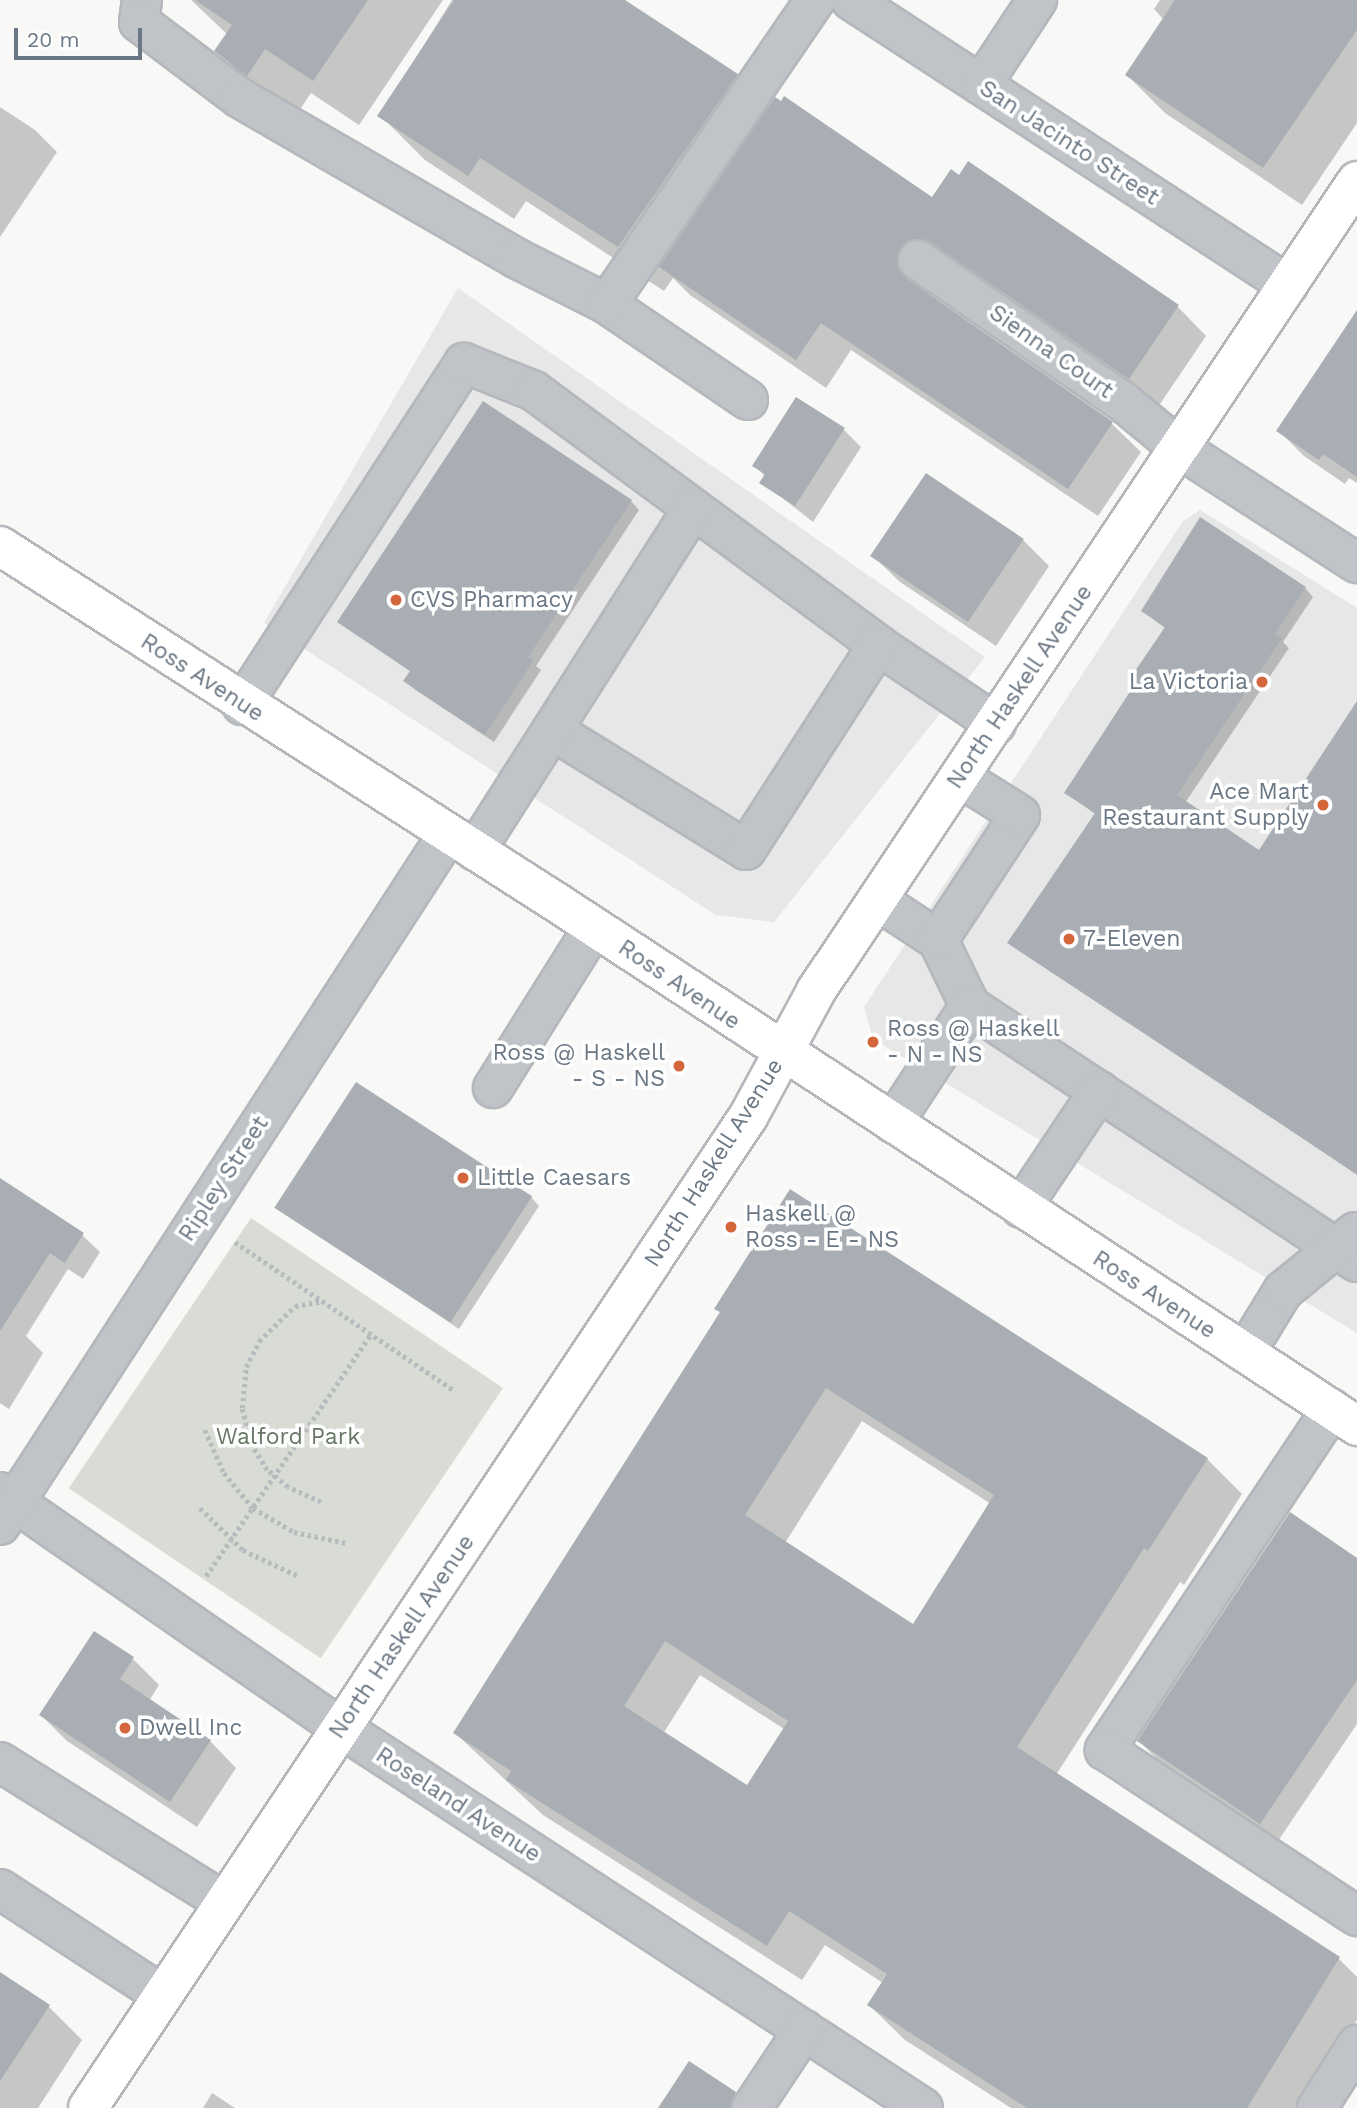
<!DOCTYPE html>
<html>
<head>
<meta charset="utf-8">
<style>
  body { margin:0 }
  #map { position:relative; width:1357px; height:2108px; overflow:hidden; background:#f8f8f6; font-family:"Work Sans",sans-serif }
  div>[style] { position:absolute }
  .built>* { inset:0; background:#e6e7e6 }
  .green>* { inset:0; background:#d8dcd5; transform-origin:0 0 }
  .shadow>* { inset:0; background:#0003 }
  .building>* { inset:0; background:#a8aeb4; transform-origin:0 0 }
  .path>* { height:4.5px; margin-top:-2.25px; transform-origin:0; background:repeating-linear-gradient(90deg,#b8bbbe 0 3.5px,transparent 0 7px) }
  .roads { filter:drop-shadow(2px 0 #b4b7bb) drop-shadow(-2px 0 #b4b7bb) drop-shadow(0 2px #b4b7bb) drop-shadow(0 -2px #b4b7bb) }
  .minor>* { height:38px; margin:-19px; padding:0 19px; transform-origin:19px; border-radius:19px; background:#c0c3c7 }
  .major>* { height:38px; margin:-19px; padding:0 19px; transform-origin:19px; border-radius:19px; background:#fff }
  .dots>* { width:19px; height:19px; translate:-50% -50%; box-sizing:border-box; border:4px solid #fff; border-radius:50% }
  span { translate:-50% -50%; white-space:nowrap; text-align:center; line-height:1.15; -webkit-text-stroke:7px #fff; paint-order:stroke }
  .street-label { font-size:23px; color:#6a7784 }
  .poi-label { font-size:23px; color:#6a7784 }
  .left { translate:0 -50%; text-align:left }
  .right { translate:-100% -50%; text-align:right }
  .park-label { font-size:23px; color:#667764 }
  .scale { position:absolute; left:14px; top:28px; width:128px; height:32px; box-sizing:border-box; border:4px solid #6a7784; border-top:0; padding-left:9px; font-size:21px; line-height:24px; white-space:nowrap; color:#6a7784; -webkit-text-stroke:5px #fff; paint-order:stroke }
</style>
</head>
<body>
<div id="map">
  <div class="built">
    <div style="clip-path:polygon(458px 288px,985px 657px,774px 922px,716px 915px,264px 623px)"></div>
    <div style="clip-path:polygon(1200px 510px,1357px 608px,1357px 1333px,873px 1039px,864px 1007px,1183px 521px)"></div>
  </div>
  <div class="green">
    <div style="left:251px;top:1218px;width:304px;height:326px;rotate:34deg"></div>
  </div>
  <div class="shadow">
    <div style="clip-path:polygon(191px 0,443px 0,359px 125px,311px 93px,293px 120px,217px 51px,228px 35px)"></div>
    <div style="clip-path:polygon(452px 0,621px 0,737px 75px,770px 108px,932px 199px,1178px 307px,1206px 336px,1158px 407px,928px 277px,927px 295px,1112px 424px,1141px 452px,1098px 516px,851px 350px,826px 388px,690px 295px,673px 278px,664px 291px,526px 201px,514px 219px,425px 160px,380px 115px)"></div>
    <div style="clip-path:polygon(1160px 0,1357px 0,1357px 123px,1302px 205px,1165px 113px,1127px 75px,1164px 20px,1154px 9px)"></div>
    <div style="clip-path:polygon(0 107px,35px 130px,57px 152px,0 237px)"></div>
    <div style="clip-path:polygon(1357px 313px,1357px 483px,1349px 478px,1345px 484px,1304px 456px,1279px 431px)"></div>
    <div style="clip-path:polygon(844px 430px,861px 447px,813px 522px,762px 482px,765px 476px,754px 465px)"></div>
    <div style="clip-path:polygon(926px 476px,1023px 540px,1049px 566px,996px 646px,900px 582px,873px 556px)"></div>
    <div style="clip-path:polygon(631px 501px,639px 510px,536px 666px,541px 670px,494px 742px,414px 689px,406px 681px,411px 672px,339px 621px)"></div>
    <div style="clip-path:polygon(1305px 588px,1313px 597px,1283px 642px,1289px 648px,1185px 803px,1260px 852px,1357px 705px,1357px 1175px,1010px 943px,1095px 814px,1067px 793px,1137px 685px,1166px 629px,1143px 611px)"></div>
    <div style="clip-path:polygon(0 1180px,82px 1235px,100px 1252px,83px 1279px,68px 1269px,26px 1336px,43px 1353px,9px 1409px,0 1403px)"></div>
    <div style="clip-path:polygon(531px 1197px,539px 1206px,459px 1329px,276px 1207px)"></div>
    <div style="clip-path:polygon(evenodd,716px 1308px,1207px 1459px,1242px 1494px,1184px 1585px,1180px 1582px,1056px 1775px,1338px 1958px,1357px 1977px,1357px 2020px,1301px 2108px,1011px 2108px,905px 2040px,869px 2005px,883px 1983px,825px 1945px,802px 1980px,543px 1815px,455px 1733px,721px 1313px,716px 1308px,862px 1421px,991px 1504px,913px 1626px,785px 1543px,862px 1421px,716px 1308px,700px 1675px,784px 1729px,747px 1787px,663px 1734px,700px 1675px)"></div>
    <div style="clip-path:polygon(1357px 1560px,1357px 1724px,1278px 1841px,1157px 1759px,1139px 1741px)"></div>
    <div style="clip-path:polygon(94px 1633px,133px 1659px,159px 1685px,149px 1701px,210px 1741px,236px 1768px,197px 1827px,67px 1741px,41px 1715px)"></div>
    <div style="clip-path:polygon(0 1974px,49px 2007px,82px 2040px,38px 2108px,0 2108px)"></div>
    <div style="clip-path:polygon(212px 2093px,235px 2108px,203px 2108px)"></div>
    <div style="clip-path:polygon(735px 2094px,749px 2108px,660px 2108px)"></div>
  </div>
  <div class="building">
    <div style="clip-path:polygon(195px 0,368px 0,313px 81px,265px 49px,247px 76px,214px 51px,232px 25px)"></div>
    <div style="clip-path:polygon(454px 0,625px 0,738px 74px,618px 247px,480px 158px,468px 176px,377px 116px)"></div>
    <div style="clip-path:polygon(1175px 0,1357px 0,1357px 30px,1263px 168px,1125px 75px)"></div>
    <div style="clip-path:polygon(784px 96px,932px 197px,951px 169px,959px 175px,968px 161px,1179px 305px,1129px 379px,930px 242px,909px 240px,900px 248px,898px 269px,906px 278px,1113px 422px,1068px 489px,821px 323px,796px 360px,659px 267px,775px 97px,781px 101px)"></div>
    <div style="clip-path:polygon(1357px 310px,1357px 477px,1323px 454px,1319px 460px,1276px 431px)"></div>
    <div style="clip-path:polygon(796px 397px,845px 428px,795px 506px,759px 483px,765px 474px,752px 466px)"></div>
    <div style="clip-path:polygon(483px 401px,632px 500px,528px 657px,533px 661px,485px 735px,403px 681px,410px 671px,337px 622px)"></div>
    <div style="left:926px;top:473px;width:118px;height:100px;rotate:34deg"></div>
    <div style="clip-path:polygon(1200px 517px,1306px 587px,1275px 634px,1282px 638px,1177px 795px,1259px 850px,1357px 701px,1357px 1174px,1007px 943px,1095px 813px,1064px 793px,1135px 684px,1129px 680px,1165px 627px,1141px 611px)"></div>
    <div style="left:356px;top:1082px;width:210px;height:150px;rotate:33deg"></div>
    <div style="clip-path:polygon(0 1178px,84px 1233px,65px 1263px,50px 1253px,0 1331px)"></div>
    <div style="clip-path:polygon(evenodd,790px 1189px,1208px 1458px,1148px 1551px,1144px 1548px,1017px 1747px,1340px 1957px,1247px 2108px,1027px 2108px,867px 2005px,887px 1974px,789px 1911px,767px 1946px,506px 1780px,511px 1771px,453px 1733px,720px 1312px,714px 1309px,790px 1189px,826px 1388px,994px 1495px,913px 1624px,745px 1515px,826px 1388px,790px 1189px,665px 1641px,788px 1721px,747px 1785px,624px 1706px,665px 1641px)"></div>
    <div style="clip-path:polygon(1290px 1512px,1357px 1558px,1357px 1680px,1260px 1824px,1137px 1741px)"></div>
    <div style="clip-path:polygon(94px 1631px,134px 1657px,120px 1679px,211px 1740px,170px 1802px,39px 1715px)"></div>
    <div style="clip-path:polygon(0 1972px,50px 2005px,0 2081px)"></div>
    <div style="clip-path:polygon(689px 2061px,736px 2092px,730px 2108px,658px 2108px)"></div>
  </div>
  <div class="path">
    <div style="left:235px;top:1242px;width:266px;rotate:34.1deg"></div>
    <div style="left:205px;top:1430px;width:47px;rotate:66.2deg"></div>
    <div style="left:224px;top:1473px;width:45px;rotate:50.4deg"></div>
    <div style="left:253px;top:1508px;width:48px;rotate:30.3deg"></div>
    <div style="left:294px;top:1532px;width:53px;rotate:11.9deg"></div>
    <div style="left:321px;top:1502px;width:36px;rotate:-156deg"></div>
    <div style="left:288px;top:1487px;width:27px;rotate:-141deg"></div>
    <div style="left:267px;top:1470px;width:28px;rotate:-122deg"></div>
    <div style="left:252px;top:1446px;width:39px;rotate:-105deg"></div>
    <div style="left:242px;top:1408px;width:41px;rotate:-84.4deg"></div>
    <div style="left:246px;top:1367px;width:29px;rotate:-63deg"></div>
    <div style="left:259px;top:1341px;width:50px;rotate:-44.2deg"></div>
    <div style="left:295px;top:1306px;width:27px;rotate:-10deg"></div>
    <div style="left:200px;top:1508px;width:60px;rotate:44.3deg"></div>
    <div style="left:243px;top:1550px;width:61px;rotate:25.3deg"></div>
    <div style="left:206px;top:1576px;width:294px;rotate:-55.7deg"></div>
  </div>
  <div class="roads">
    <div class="minor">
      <div style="left:142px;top:0;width:22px;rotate:98deg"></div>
      <div style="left:139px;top:22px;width:126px;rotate:37deg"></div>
      <div style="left:240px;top:98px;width:319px;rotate:30.1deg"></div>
      <div style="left:516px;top:258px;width:102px;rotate:26.8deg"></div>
      <div style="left:851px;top:0;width:522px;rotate:33.11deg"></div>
      <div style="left:981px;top:85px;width:102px;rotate:-56.6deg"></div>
      <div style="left:918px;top:260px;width:248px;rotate:34.7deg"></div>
      <div style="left:1122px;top:401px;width:74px;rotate:39.5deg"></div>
      <div style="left:1179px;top:448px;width:212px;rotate:32.9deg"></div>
      <div style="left:748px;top:400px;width:171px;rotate:-145.8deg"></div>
      <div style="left:607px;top:304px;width:368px;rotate:-55.6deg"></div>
      <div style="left:242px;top:705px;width:408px;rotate:-57deg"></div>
      <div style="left:464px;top:363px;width:75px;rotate:21.8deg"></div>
      <div style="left:534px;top:391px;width:428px;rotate:36.4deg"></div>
      <div style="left:878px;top:645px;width:142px;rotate:33.8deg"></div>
      <div style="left:552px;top:730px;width:228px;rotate:31.7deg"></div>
      <div style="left:746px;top:850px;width:244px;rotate:-57.2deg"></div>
      <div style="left:475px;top:851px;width:406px;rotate:-57.5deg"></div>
      <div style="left:877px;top:900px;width:73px;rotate:33.3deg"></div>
      <div style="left:938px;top:940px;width:73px;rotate:64.1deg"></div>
      <div style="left:970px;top:1006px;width:464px;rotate:33.5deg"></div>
      <div style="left:938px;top:940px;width:149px;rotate:-56.7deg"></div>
      <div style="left:1020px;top:815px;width:70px;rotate:-147.9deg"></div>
      <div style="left:493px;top:1088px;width:190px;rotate:-57.9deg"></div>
      <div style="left:893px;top:1123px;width:140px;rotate:-56.7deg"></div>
      <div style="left:1021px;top:1208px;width:141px;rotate:-56.3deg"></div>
      <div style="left:1245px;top:1353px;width:73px;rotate:-58.5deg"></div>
      <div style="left:1283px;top:1291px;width:93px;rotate:-39.3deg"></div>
      <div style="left:1332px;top:1409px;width:410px;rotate:123.7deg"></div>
      <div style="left:1105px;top:1750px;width:302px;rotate:33.4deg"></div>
      <div style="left:0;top:1492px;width:415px;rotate:34.7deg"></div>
      <div style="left:341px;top:1728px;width:695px;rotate:33.14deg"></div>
      <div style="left:0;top:1525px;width:824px;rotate:-57.04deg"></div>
      <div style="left:0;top:1762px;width:264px;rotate:32deg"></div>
      <div style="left:0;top:1889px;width:192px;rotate:33.1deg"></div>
      <div style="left:752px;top:2108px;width:94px;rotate:-56.3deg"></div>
      <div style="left:1317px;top:2108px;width:75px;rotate:-57.6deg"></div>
    </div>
    <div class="major">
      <div style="left:0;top:546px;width:657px;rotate:32.63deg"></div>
      <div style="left:553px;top:900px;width:961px;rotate:33.19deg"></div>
      <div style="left:88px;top:2108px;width:1191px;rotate:-56.34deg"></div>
      <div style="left:748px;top:1117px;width:143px;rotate:-61.6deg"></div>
      <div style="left:816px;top:991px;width:974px;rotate:-56.26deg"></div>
    </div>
  </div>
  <div class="dots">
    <div style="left:396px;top:600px;background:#d3663b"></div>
    <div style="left:1262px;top:682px;background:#d3663b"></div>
    <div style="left:1323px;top:805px;background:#d3663b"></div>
    <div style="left:1069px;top:939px;background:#d3663b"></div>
    <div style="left:873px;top:1042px;background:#d3663b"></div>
    <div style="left:679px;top:1066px;background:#d3663b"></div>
    <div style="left:463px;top:1178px;background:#d3663b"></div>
    <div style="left:731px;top:1227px;background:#d3663b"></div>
    <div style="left:125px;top:1728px;background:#d3663b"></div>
  </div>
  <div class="street-label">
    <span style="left:1069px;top:143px;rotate:33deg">San Jacinto Street</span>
    <span style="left:1051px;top:352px;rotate:35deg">Sienna Court</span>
    <span style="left:202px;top:678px;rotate:33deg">Ross Avenue</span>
    <span style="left:1020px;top:687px;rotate:-56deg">North Haskell Avenue</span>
    <span style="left:679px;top:985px;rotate:34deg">Ross Avenue</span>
    <span style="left:714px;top:1163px;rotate:-58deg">North Haskell Avenue</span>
    <span style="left:224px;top:1179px;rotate:-57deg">Ripley Street</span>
    <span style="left:1154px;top:1295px;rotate:33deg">Ross Avenue</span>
    <span style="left:402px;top:1637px;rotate:-56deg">North Haskell Avenue</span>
    <span style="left:458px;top:1805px;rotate:33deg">Roseland Avenue</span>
  </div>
  <div class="poi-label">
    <span class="left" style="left:410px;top:600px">CVS Pharmacy</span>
    <span class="right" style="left:1248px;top:682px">La Victoria</span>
    <span class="right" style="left:1309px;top:805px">Ace Mart<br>Restaurant Supply</span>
    <span class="left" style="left:1083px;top:939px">7-Eleven</span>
    <span class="left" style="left:887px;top:1042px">Ross @ Haskell<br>- N - NS</span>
    <span class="right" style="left:665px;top:1066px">Ross @ Haskell<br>- S - NS</span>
    <span class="left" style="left:477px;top:1178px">Little Caesars</span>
    <span class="left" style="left:745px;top:1227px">Haskell @<br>Ross - E - NS</span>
    <span class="left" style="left:139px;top:1728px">Dwell Inc</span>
  </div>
  <div class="park-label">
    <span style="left:288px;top:1437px">Walford Park</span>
  </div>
  <div class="scale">20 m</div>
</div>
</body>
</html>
